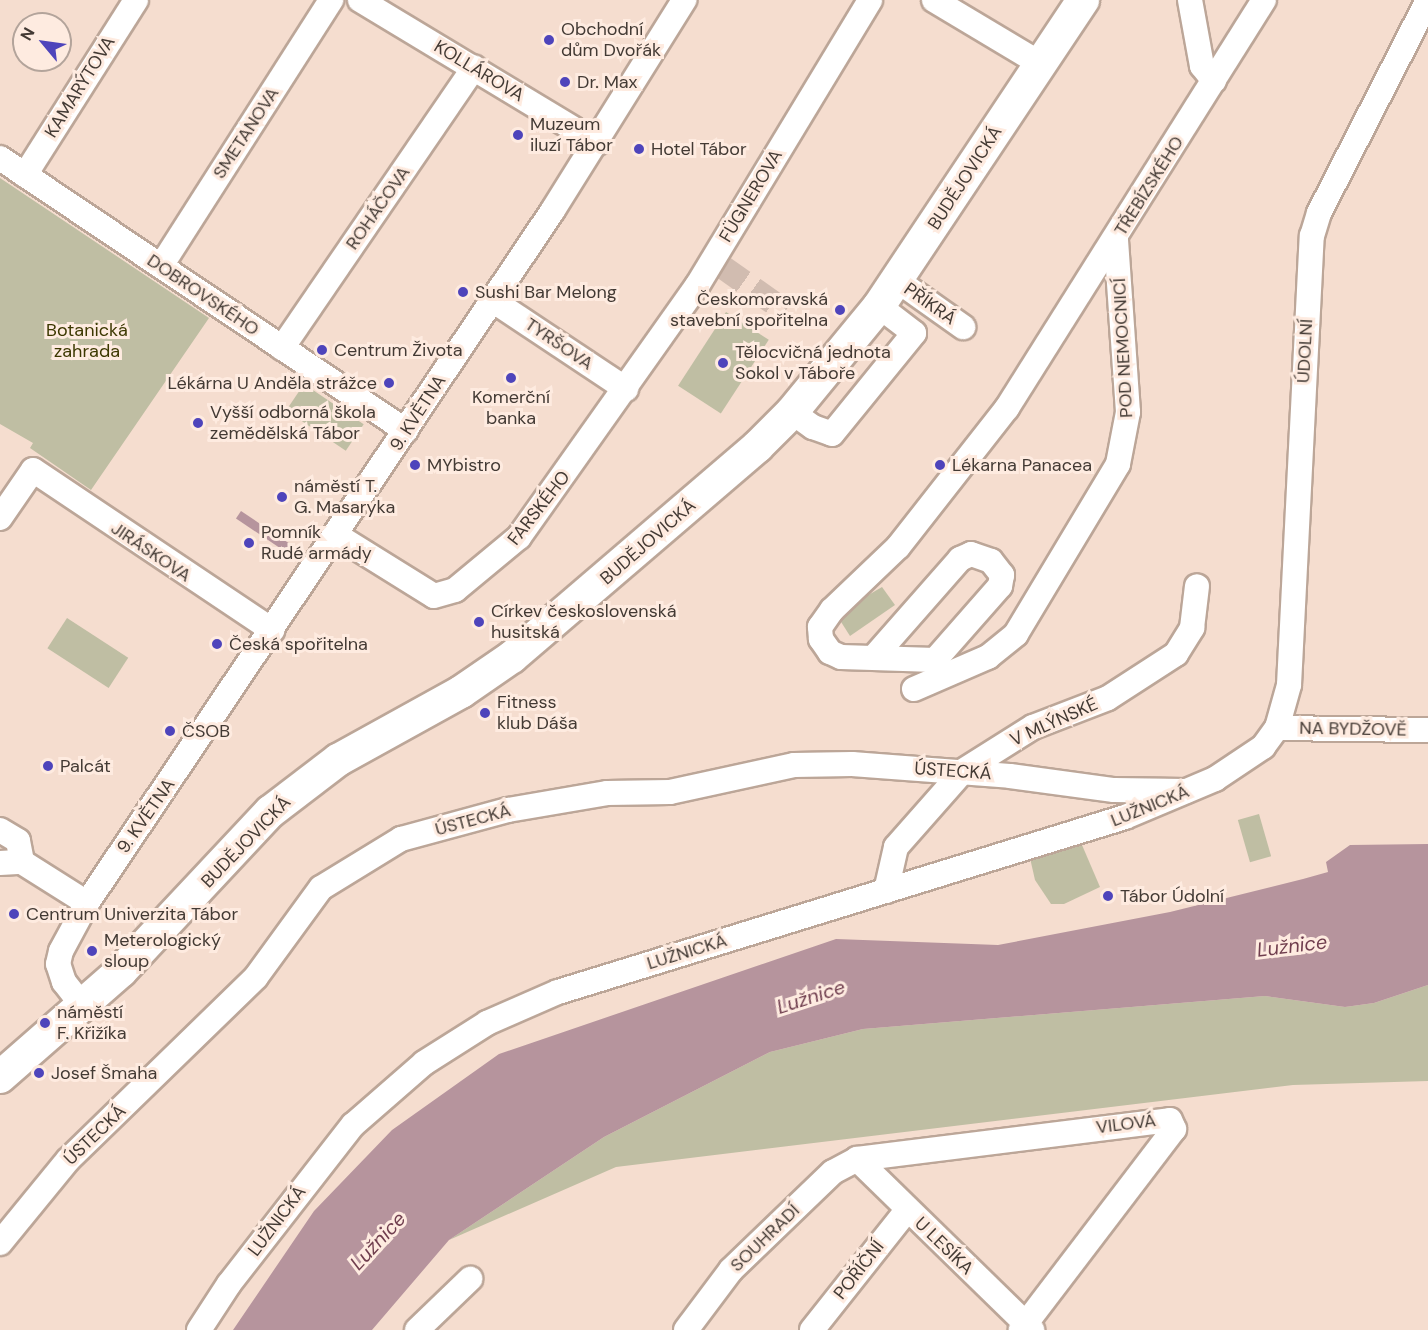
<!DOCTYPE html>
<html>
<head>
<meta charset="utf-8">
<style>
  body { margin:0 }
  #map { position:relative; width:1428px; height:1330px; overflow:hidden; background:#f5ddcf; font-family:"DM Sans",sans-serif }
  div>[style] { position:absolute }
  .green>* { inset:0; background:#bfbea3; transform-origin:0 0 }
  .water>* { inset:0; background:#b6949d; transform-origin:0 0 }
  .minor-tunnel>* { height:24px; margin-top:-12px; transform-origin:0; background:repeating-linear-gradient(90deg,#d1bcb0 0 24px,transparent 0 36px) }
  .roads { filter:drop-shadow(2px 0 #bca698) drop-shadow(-2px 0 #bca698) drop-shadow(0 2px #bca698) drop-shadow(0 -2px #bca698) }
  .minor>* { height:24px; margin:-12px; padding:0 12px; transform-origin:12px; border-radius:12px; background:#fff }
  .major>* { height:32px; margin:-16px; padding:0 16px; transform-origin:16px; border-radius:16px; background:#fff }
  .dots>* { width:16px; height:16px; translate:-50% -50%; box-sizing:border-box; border:3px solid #feebe0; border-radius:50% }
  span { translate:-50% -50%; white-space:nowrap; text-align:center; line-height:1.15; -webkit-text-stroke:6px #feebe0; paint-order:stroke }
  .poi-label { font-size:18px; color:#433a34 }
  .left { translate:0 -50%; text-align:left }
  .right { translate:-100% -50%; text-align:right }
  .street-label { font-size:18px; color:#433a34 }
  .park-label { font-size:18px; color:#3c3800 }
  .water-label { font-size:20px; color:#703e4e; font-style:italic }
  .north { position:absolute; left:12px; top:12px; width:60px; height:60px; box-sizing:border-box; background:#feebe0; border:2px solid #b3a49b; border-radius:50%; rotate:299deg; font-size:16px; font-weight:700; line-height:24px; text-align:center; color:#433a34 }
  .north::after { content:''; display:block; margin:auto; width:21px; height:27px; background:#4e44bb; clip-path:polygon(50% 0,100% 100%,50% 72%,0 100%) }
</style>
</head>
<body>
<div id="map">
  <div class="green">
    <div style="clip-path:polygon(0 178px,209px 318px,91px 490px,30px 448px,33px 443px,0 424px)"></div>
    <div style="left:726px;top:312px;width:51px;height:88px;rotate:33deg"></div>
    <div style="left:304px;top:384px;width:72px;height:32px;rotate:34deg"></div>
    <div style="clip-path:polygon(882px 587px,895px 605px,850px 636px,836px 614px)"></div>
    <div style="left:67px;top:618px;width:73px;height:36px;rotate:33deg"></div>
    <div style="left:1259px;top:814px;width:44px;height:22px;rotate:74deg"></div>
    <div style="clip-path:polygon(1082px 845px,1100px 887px,1064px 904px,1051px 904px,1035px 880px,1030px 858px)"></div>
    <div style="clip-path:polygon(1428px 985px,1428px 1081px,1293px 1085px,616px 1167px,449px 1240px,604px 1137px,770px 1052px,863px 1029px,1265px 996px,1345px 1007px,1374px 1003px)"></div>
  </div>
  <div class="water">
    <div style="left:241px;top:511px;width:69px;height:9px;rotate:34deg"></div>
    <div style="clip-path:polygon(1428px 844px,1428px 985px,1374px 1003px,1345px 1007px,1265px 996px,863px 1029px,770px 1052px,604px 1137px,449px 1240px,372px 1330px,233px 1330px,314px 1211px,392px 1130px,499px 1054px,836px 939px,998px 945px,1170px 912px,1303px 879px,1328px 872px,1326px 862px,1350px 845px)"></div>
  </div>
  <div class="minor-tunnel">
    <div style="left:724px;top:268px;width:75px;rotate:35.2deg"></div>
  </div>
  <div class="roads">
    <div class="minor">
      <div style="left:360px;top:0;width:277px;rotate:31.1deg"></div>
      <div style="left:934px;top:0;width:125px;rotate:30.9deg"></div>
      <div style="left:1190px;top:0;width:67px;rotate:79.7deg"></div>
      <div style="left:1202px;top:66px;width:19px;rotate:51deg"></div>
      <div style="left:0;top:158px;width:489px;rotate:33.9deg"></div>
      <div style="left:25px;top:175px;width:207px;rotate:-57.6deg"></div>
      <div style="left:161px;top:266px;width:316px;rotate:-57.4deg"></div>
      <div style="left:898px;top:281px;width:80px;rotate:35.3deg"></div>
      <div style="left:492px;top:300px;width:161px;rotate:33.6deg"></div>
      <div style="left:282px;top:348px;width:340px;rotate:-55.6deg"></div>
      <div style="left:792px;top:412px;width:26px;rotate:36deg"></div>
      <div style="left:813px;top:427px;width:20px;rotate:20deg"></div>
      <div style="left:832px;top:434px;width:130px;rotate:-50.9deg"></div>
      <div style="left:914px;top:333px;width:44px;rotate:-142.4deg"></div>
      <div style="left:0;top:518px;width:58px;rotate:-55.5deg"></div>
      <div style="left:33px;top:470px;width:288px;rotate:33.8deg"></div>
      <div style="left:336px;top:535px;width:115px;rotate:31.9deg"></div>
      <div style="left:434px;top:596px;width:22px;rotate:-16deg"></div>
      <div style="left:455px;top:590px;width:83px;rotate:-39.6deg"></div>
      <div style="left:519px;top:537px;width:308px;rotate:-54.7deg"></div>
      <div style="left:697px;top:286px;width:334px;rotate:-58.8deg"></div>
      <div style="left:874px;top:657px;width:130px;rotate:-48.7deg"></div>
      <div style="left:960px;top:559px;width:12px;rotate:-24deg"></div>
      <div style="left:971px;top:554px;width:21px;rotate:19deg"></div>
      <div style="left:991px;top:561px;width:18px;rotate:52deg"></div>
      <div style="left:1002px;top:575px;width:11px;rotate:100deg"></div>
      <div style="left:1000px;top:586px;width:98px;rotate:131.3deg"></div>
      <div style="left:935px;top:660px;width:94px;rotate:-178.2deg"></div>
      <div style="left:841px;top:657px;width:12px;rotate:-156deg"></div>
      <div style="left:830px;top:652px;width:16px;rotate:-125deg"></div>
      <div style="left:821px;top:639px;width:12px;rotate:-95deg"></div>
      <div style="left:820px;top:627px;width:21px;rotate:-55deg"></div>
      <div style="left:832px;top:610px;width:91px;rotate:-43.7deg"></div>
      <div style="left:898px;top:547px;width:177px;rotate:-51.9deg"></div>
      <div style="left:1007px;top:408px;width:482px;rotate:-57.8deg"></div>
      <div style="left:914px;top:689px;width:81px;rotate:-23.4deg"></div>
      <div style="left:988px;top:657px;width:36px;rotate:-39deg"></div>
      <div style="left:1016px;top:634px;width:198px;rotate:-59deg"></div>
      <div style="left:1118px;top:464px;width:53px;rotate:-79.1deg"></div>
      <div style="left:1128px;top:412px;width:173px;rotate:-94deg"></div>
      <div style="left:1277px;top:728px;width:151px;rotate:0.8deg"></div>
      <div style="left:0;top:830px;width:21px;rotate:31deg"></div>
      <div style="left:18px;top:841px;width:21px;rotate:79deg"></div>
      <div style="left:0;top:863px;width:22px;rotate:-3deg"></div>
      <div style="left:22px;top:862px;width:77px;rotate:32.2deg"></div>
      <div style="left:886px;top:891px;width:45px;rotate:-77.2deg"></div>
      <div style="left:896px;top:847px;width:101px;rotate:-48.6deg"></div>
      <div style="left:963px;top:771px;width:83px;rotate:-32.2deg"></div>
      <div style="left:1033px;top:727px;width:80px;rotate:-21.1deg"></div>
      <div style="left:1108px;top:698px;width:81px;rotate:-32.9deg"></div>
      <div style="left:1176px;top:654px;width:31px;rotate:-58deg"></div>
      <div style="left:1192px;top:628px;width:42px;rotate:-83.2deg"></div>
      <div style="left:82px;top:1005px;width:29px;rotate:-128deg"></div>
      <div style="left:64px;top:982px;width:19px;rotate:-108deg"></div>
      <div style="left:58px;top:964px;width:13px;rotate:-77deg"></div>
      <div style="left:61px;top:951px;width:55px;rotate:-61.6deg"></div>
      <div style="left:87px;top:903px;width:835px;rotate:-56.08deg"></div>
      <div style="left:553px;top:210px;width:248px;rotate:-58deg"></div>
      <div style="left:857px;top:1159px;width:245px;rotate:44.3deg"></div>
      <div style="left:0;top:1243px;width:107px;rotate:-50.7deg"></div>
      <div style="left:68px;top:1160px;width:262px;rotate:-44.2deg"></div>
      <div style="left:256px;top:977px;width:110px;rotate:-53.9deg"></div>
      <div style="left:321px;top:888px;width:94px;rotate:-31.5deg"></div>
      <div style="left:401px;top:839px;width:111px;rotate:-15.2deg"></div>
      <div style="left:508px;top:810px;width:100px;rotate:-9.7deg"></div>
      <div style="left:607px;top:793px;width:63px;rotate:-0.9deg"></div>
      <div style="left:670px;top:792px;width:127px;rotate:-12.3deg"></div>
      <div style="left:794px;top:765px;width:58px;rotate:-1deg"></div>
      <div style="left:852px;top:764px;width:158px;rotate:4.3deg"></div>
      <div style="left:1010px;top:776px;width:105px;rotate:7.7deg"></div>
      <div style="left:1114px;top:790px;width:72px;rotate:0.8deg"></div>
      <div style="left:199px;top:1330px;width:55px;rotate:-56.9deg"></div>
      <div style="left:229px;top:1284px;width:202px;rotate:-52.1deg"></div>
      <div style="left:353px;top:1125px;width:94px;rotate:-41.1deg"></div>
      <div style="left:424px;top:1063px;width:75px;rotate:-32.4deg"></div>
      <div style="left:487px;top:1023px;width:77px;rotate:-23.6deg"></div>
      <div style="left:558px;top:992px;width:593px;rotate:-17.15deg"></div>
      <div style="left:1125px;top:817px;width:98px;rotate:-22.9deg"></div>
      <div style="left:1215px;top:779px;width:58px;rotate:-33.7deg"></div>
      <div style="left:1263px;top:747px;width:24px;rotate:-54deg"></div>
      <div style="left:1277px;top:728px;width:45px;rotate:-74.4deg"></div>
      <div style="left:1289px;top:685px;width:450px;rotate:-87.1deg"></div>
      <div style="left:1312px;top:236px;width:24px;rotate:-73deg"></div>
      <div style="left:1319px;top:213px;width:239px;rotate:-62.9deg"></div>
      <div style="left:417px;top:1330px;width:74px;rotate:-43.9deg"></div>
      <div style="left:686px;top:1330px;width:75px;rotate:-53.1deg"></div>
      <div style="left:731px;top:1270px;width:141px;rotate:-43.9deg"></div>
      <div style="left:833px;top:1172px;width:27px;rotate:-28deg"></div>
      <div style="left:857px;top:1159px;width:315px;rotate:-7.1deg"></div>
      <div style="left:1170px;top:1120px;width:10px;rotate:66deg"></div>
      <div style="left:1174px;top:1129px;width:253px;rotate:127.3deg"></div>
      <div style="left:812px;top:1330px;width:153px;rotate:-51.6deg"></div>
    </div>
    <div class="major">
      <div style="left:0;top:1077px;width:161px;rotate:-41.2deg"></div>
      <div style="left:121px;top:971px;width:218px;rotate:-46.9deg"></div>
      <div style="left:270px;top:812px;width:86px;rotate:-37.4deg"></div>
      <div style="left:338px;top:760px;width:141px;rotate:-28.9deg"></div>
      <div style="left:461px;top:692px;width:62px;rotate:-34.5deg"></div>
      <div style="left:512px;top:657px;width:323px;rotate:-40.6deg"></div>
      <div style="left:757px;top:447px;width:49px;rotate:-45deg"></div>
      <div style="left:792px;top:412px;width:137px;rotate:-50.6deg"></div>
      <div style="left:879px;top:306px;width:368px;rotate:-56.3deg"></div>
    </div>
  </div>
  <div class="dots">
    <div style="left:549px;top:40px;background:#4e44bb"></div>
    <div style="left:565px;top:82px;background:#4e44bb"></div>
    <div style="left:518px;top:135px;background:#4e44bb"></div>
    <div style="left:639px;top:149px;background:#4e44bb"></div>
    <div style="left:463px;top:292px;background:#4e44bb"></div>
    <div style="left:840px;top:310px;background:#4e44bb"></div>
    <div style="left:322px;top:350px;background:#4e44bb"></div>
    <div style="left:723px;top:363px;background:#4e44bb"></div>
    <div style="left:511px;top:378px;background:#4e44bb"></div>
    <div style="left:389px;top:383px;background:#4e44bb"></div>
    <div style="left:198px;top:423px;background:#4e44bb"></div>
    <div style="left:415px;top:465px;background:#4e44bb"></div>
    <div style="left:940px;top:465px;background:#4e44bb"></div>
    <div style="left:282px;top:497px;background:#4e44bb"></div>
    <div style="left:249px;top:543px;background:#4e44bb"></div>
    <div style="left:479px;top:622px;background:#4e44bb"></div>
    <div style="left:217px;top:644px;background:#4e44bb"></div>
    <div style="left:485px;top:713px;background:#4e44bb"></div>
    <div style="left:170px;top:731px;background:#4e44bb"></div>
    <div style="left:48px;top:766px;background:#4e44bb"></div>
    <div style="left:1108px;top:896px;background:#4e44bb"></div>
    <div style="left:14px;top:914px;background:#4e44bb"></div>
    <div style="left:92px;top:951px;background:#4e44bb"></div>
    <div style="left:45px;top:1023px;background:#4e44bb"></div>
    <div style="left:39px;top:1073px;background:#4e44bb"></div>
  </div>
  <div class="poi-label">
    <span class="left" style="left:561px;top:40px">Obchodní<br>dům Dvořák</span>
    <span class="left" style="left:577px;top:82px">Dr. Max</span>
    <span class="left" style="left:530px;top:135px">Muzeum<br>iluzí Tábor</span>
    <span class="left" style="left:651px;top:149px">Hotel Tábor</span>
    <span class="left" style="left:475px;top:292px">Sushi Bar Melong</span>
    <span class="right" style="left:828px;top:310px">Českomoravská<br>stavební spořitelna</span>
    <span class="left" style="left:334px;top:350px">Centrum Života</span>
    <span class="left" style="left:735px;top:363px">Tělocvičná jednota<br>Sokol v Táboře</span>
    <span class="right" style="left:377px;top:383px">Lékárna U Anděla strážce</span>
    <span style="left:511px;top:408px">Komerční<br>banka</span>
    <span class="left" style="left:210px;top:423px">Vyšší odborná škola<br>zemědělská Tábor</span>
    <span class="left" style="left:427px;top:465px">MYbistro</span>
    <span class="left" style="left:952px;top:465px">Lékarna Panacea</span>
    <span class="left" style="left:294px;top:497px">náměstí T.<br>G. Masaryka</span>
    <span class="left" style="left:261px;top:543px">Pomník<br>Rudé armády</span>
    <span class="left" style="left:491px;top:622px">Církev československá<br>husitská</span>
    <span class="left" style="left:229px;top:644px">Česká spořitelna</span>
    <span class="left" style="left:497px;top:713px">Fitness<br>klub Dáša</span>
    <span class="left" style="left:182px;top:731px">ČSOB</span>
    <span class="left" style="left:60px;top:766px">Palcát</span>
    <span class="left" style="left:1120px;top:896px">Tábor Údolní</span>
    <span class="left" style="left:26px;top:914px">Centrum Univerzita Tábor</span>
    <span class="left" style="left:104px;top:951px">Meterologický<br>sloup</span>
    <span class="left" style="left:57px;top:1023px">náměstí<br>F. Křižíka</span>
    <span class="left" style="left:51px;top:1073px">Josef Šmaha</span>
  </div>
  <div class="street-label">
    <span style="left:479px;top:71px;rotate:31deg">KOLLÁROVA</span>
    <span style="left:80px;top:87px;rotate:-58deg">KAMARÝTOVA</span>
    <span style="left:246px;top:133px;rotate:-57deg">SMETANOVA</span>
    <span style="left:965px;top:178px;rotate:-57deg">BUDĚJOVICKÁ</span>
    <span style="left:1149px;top:186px;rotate:-58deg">TŘEBÍZSKÉHO</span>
    <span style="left:751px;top:196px;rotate:-59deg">FÜGNEROVA</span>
    <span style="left:378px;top:208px;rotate:-55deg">ROHÁČOVA</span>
    <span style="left:203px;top:295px;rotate:34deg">DOBROVSKÉHO</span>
    <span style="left:930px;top:304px;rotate:35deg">PŘÍKRÁ</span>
    <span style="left:559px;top:344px;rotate:34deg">TYRŠOVA</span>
    <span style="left:1123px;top:348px;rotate:-93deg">POD NEMOCNICÍ</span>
    <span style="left:1305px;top:351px;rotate:-87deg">ÚDOLNÍ</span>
    <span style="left:418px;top:413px;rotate:-57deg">9. KVĚTNA</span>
    <span style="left:539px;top:508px;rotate:-52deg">FARSKÉHO</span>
    <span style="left:648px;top:542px;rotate:-41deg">BUDĚJOVICKÁ</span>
    <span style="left:151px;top:552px;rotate:34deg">JIRÁSKOVA</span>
    <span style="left:1054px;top:722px;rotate:-24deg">V MLÝNSKÉ</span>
    <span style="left:1353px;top:729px;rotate:1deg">NA BYDŽOVĚ</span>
    <span style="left:953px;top:771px;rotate:4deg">ÚSTECKÁ</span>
    <span style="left:1150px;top:806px;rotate:-22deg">LUŽNICKÁ</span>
    <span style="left:146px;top:816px;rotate:-55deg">9. KVĚTNA</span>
    <span style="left:473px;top:820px;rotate:-15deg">ÚSTECKÁ</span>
    <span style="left:246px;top:842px;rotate:-46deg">BUDĚJOVICKÁ</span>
    <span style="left:687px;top:952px;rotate:-17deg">LUŽNICKÁ</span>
    <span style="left:1126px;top:1124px;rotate:-7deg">VILOVÁ</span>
    <span style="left:95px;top:1135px;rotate:-44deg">ÚSTECKÁ</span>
    <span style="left:277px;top:1221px;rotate:-53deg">LUŽNICKÁ</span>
    <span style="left:765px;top:1238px;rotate:-44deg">SOUHRADÍ</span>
    <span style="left:944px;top:1246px;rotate:44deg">U LESÍKA</span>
    <span style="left:859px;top:1270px;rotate:-52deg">POŘÍČNÍ</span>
  </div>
  <div class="park-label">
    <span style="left:87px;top:341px">Botanická<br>zahrada</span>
  </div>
  <div class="water-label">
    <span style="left:1292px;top:946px;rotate:-7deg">Lužnice</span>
    <span style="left:811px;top:997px;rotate:-18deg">Lužnice</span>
    <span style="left:378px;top:1241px;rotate:-47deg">Lužnice</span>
  </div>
  <div class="north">N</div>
</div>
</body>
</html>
